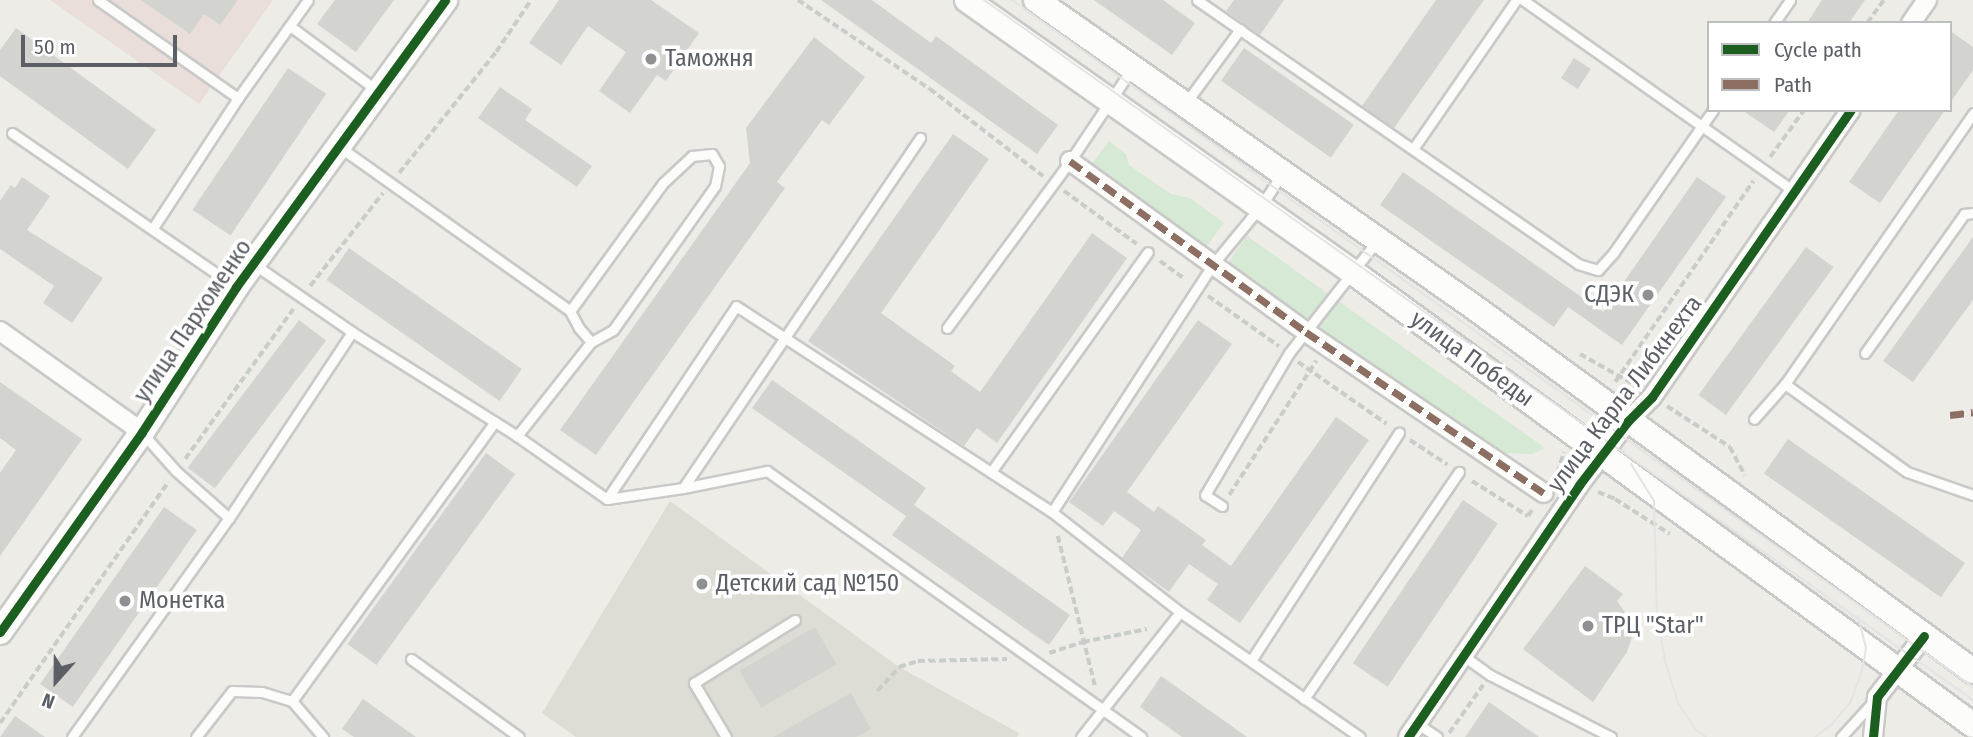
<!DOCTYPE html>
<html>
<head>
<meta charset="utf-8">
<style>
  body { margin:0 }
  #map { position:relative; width:1973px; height:737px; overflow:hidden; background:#edece7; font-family:"Fira Sans Condensed",sans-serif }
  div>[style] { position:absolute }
  .education>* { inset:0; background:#dddcd5 }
  .medical>* { inset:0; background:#e9deda }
  .green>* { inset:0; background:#d5e9d5 }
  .building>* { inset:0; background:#d3d3d0; transform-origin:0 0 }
  .path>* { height:3.5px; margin-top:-1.75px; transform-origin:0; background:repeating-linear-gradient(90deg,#c9cdca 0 7px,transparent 0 10.5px) }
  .roads { filter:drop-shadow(2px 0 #c9c9c7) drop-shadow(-2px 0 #c9c9c7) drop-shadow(0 2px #c9c9c7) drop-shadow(0 -2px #c9c9c7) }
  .lane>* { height:9px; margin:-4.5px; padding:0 4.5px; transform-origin:4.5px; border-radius:4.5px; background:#fcfcfb }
  .street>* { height:18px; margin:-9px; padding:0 9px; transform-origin:9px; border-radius:9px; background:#fcfcfb }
  .secondary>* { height:24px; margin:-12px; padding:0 12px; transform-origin:12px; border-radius:12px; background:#fcfcfb }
  .tram>* { height:2px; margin:-1px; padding:0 1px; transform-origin:1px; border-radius:1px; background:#e3e4e3 }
  .quiet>* { height:7px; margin-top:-3.5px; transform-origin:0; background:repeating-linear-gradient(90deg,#8d6e63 0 14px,transparent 0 21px) }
  .cycleway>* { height:9px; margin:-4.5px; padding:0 4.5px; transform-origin:4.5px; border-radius:4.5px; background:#1b5e20 }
  .dots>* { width:19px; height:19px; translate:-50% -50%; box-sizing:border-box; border:4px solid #fff; border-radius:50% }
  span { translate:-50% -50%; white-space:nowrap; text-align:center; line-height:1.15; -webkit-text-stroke:7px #fff; paint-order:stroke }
  .poi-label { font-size:24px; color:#5c5f65 }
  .left { translate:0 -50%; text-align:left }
  .right { translate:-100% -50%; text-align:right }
  .street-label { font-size:24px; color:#5c5f65 }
  .legend { position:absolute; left:1707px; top:21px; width:245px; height:91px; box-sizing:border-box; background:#fff; border:2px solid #bebfc1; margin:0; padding:9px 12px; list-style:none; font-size:21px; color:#5c5f65 }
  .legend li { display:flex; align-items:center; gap:14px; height:35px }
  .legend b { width:35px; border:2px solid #bebfc1 }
  .north { position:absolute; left:21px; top:646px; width:70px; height:70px; -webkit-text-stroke:5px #fff; paint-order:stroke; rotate:201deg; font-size:19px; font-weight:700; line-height:28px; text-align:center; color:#5c5f65 }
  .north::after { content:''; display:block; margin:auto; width:24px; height:32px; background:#5c5f65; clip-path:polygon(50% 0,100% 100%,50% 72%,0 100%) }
  .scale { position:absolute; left:21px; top:35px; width:156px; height:32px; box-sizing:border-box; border:4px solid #5c5f65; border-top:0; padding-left:9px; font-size:21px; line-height:24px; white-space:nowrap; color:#5c5f65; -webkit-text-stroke:5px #fff; paint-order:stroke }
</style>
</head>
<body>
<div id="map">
  <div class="education">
    <div style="clip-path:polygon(670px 501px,899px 667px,1019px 733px,1017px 737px,576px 737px,542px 713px)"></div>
  </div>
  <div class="medical">
    <div style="clip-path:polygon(50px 0,273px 0,199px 104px)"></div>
  </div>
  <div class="green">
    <div style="clip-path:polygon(1109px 141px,1126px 154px,1129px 165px,1171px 194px,1190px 198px,1224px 223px,1206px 247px,1091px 165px)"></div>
    <div style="clip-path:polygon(1247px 236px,1545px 448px,1532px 454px,1498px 453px,1228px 263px)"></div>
  </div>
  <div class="building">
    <div style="clip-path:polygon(141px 0,238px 0,220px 25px,204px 14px,190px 34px)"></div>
    <div style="clip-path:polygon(335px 0,394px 0,356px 52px,317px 24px)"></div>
    <div style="clip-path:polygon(559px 0,651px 0,699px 33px,666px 81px,657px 75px,630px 113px,599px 91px,626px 52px,588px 26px,561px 65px,529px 43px)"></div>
    <div style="clip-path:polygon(821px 0,872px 0,931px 43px,936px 36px,1058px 125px,1037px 154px)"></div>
    <div style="clip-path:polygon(1094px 0,1163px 0,1195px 23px,1172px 55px)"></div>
    <div style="clip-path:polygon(1234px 0,1284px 0,1260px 35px,1226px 11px)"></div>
    <div style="clip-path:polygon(1436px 0,1484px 0,1394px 128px,1362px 106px)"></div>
    <div style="clip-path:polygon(1822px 0,1865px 0,1849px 23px,1807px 23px)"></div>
    <div style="clip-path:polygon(16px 28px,156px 130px,128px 169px,0 76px,0 50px)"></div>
    <div style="clip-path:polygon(1950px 31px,1973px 47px,1973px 70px,1950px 103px)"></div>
    <div style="clip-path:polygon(814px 37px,865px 77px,829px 125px,822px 120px,777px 182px,785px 188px,596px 455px,560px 430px,750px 163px,746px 128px)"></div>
    <div style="left:1244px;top:48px;width:134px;height:40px;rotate:35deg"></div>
    <div style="left:1574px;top:58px;width:20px;height:24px;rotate:33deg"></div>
    <div style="left:288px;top:68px;width:46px;height:171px;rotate:34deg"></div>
    <div style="clip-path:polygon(500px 87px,532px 109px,525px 120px,592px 166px,577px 187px,478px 118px)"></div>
    <div style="clip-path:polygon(1742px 110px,1790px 110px,1774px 132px)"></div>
    <div style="clip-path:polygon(1899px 110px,1945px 110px,1880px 203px,1849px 182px)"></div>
    <div style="clip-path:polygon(953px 134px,989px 159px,881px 313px,955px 366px,951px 371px,980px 392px,1092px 233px,1127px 258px,997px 443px,977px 428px,964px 446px,808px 341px)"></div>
    <div style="clip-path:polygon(1403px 172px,1603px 312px,1697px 177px,1726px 197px,1622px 345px,1568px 307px,1554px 327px,1380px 205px)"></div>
    <div style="clip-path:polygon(22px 177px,50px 196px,27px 230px,103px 278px,72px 323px,43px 303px,54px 286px,0 249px,0 201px,11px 185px,15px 188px)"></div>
    <div style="clip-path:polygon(1973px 237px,1973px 300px,1913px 382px,1883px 361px)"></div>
    <div style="left:1806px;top:247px;width:34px;height:183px;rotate:36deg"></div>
    <div style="left:349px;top:248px;width:211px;height:39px;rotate:35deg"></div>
    <div style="left:299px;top:320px;width:34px;height:185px;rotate:37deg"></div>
    <div style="clip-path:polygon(1198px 320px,1232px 344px,1127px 492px,1154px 512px,1158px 506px,1206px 540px,1202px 545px,1231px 566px,1336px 417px,1369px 440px,1240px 623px,1207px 600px,1218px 584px,1189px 564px,1169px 592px,1122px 558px,1141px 530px,1114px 511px,1103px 526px,1069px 502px)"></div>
    <div style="clip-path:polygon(772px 380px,926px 488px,914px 505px,1070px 615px,1049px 645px,892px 535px,910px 511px,906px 516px,752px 408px)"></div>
    <div style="clip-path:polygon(0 382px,82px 439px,0 556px,0 473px,16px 450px,0 438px)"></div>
    <div style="left:1788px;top:439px;width:216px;height:42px;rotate:35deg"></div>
    <div style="left:486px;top:453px;width:36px;height:236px;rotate:36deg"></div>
    <div style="left:1463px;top:500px;width:42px;height:197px;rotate:34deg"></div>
    <div style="left:164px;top:507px;width:40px;height:216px;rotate:35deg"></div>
    <div style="clip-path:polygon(1585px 566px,1623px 594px,1617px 601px,1629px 618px,1632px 637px,1627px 652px,1593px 702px,1523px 649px)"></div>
    <div style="left:815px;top:627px;width:43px;height:87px;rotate:60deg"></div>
    <div style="clip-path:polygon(1161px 676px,1247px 737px,1182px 737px,1140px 707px)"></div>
    <div style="clip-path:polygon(851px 693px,871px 729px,856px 737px,773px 737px)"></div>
    <div style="clip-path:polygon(363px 699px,416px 737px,354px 737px,342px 729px)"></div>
    <div style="clip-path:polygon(1489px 702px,1539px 737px,1465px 737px)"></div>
    <div style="clip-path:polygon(15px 716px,45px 737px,0 737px)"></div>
  </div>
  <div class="path">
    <div style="left:798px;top:0;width:159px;rotate:34deg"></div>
    <div style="left:930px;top:89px;width:143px;rotate:37.6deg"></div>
    <div style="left:1867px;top:23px;width:29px;rotate:-54deg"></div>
    <div style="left:1770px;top:157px;width:58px;rotate:-54.1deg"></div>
    <div style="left:399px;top:173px;width:155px;rotate:-51.3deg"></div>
    <div style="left:496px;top:52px;width:63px;rotate:-56.1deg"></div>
    <div style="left:1064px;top:191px;width:90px;rotate:36deg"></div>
    <div style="left:1160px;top:261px;width:31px;rotate:36deg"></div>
    <div style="left:310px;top:286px;width:118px;rotate:-51.9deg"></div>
    <div style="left:1208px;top:296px;width:87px;rotate:35.2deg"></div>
    <div style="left:1580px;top:354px;width:65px;rotate:29.3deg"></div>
    <div style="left:1298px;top:362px;width:108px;rotate:34.9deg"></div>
    <div style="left:1615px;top:382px;width:244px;rotate:-55.5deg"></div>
    <div style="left:1667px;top:406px;width:75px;rotate:33.1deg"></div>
    <div style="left:1730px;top:447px;width:32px;rotate:62deg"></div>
    <div style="left:1410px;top:440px;width:45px;rotate:33.3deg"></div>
    <div style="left:185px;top:459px;width:185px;rotate:-54.2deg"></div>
    <div style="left:1557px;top:473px;width:22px;rotate:-72deg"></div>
    <div style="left:1472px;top:481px;width:66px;rotate:32deg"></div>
    <div style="left:1528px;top:516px;width:9px;rotate:-58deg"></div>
    <div style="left:1598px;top:492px;width:18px;rotate:22deg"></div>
    <div style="left:1615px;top:499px;width:65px;rotate:32.5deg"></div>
    <div style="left:1229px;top:495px;width:160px;rotate:-57deg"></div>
    <div style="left:1058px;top:536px;width:154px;rotate:76.1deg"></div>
    <div style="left:1049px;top:653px;width:36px;rotate:-18deg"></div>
    <div style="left:1083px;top:642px;width:65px;rotate:-11.5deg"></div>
    <div style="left:877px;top:691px;width:33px;rotate:-47deg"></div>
    <div style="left:899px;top:667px;width:20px;rotate:-18deg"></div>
    <div style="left:918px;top:661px;width:89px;rotate:-1.3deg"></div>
    <div style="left:0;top:723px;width:294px;rotate:-55.1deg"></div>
    <div style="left:1449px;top:733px;width:59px;rotate:-54.7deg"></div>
  </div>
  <div class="roads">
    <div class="lane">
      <div style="left:98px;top:0;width:171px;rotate:35deg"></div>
      <div style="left:1197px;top:0;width:464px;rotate:34.7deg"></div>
      <div style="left:1578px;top:264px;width:21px;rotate:17deg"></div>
      <div style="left:1598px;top:270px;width:24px;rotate:-48deg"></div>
      <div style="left:1614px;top:252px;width:173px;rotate:-55.1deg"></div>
      <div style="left:1523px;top:0;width:332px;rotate:35.2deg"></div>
      <div style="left:1774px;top:23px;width:28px;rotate:-55deg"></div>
      <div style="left:290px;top:26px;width:109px;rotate:36.5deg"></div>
      <div style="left:1185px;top:104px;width:93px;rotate:-53.7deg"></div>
      <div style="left:12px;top:133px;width:270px;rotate:34.5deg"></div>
      <div style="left:341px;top:148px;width:281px;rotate:35.4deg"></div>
      <div style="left:570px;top:311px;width:19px;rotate:62deg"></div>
      <div style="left:579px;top:328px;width:18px;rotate:49deg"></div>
      <div style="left:591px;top:342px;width:120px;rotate:128.2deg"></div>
      <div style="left:1413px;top:149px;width:181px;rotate:-55.3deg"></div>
      <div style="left:153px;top:228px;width:155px;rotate:-56.8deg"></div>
      <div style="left:238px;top:98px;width:120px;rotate:-54.5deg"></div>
      <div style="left:255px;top:265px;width:118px;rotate:34.6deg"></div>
      <div style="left:352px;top:332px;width:195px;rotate:32.2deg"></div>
      <div style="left:517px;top:436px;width:110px;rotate:35deg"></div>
      <div style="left:607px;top:499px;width:77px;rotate:-8.2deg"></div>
      <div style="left:683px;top:488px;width:86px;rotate:-11.4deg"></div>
      <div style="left:767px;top:471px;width:459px;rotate:35.4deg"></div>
      <div style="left:570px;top:311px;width:158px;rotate:-54deg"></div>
      <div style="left:663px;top:183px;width:40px;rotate:-43deg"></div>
      <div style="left:692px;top:156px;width:20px;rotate:-6deg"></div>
      <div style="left:712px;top:154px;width:14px;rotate:60deg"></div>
      <div style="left:719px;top:166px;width:20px;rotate:101deg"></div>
      <div style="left:715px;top:186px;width:176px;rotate:125.3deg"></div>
      <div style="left:613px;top:330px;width:25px;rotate:151deg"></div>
      <div style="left:947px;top:328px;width:207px;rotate:-53.6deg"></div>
      <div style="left:1070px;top:161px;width:110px;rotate:-56.2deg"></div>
      <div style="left:1865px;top:353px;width:171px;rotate:-54.5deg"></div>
      <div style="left:1964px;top:214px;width:9px;rotate:-6deg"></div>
      <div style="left:1785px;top:384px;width:150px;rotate:35.8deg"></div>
      <div style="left:1907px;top:472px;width:70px;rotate:19.2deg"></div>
      <div style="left:1754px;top:419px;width:47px;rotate:-48.5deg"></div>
      <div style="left:1785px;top:384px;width:330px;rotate:-55.2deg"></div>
      <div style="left:143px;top:434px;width:50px;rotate:48.3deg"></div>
      <div style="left:176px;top:471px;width:71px;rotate:41.6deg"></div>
      <div style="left:991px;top:472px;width:270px;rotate:-54.5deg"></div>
      <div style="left:683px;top:488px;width:423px;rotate:-55.9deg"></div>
      <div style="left:607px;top:499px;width:232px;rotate:-56.2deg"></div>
      <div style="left:736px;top:306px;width:377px;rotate:33.1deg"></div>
      <div style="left:1052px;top:512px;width:162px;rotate:38deg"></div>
      <div style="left:1180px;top:612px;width:219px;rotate:34.8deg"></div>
      <div style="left:1222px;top:506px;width:20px;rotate:-147deg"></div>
      <div style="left:1205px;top:495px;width:165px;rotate:-59.4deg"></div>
      <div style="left:1289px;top:353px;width:141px;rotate:-51.9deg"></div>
      <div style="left:1052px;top:512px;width:296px;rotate:-57deg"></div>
      <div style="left:1213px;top:264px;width:75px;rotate:-50.4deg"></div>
      <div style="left:1261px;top:206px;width:37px;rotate:-57deg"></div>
      <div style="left:1465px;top:657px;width:31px;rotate:36deg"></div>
      <div style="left:1490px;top:675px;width:136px;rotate:27.1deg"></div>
      <div style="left:411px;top:659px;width:133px;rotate:35.8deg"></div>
      <div style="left:1252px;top:659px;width:270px;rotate:-57deg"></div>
      <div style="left:1304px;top:699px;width:275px;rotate:-55.7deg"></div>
      <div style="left:292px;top:701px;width:345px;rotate:-54deg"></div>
      <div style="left:1418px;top:724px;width:23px;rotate:34deg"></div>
      <div style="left:72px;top:737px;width:269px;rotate:-54.4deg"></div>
      <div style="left:229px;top:518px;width:223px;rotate:-56.5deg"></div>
      <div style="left:196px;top:737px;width:58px;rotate:-52deg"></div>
      <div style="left:232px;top:691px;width:30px;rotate:2deg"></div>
      <div style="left:262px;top:692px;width:31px;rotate:17deg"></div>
      <div style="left:292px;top:701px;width:48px;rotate:49.3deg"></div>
      <div style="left:726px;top:737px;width:63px;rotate:-120.7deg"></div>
      <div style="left:694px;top:683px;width:119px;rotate:-32deg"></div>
      <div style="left:1081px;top:737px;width:159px;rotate:-51.6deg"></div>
      <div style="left:1841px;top:737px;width:49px;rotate:-47.5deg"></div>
    </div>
    <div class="street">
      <div style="left:1911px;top:23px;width:28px;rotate:-55deg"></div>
      <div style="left:1070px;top:161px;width:291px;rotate:35.9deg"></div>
      <div style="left:1306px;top:332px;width:287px;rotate:34.1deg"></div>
      <div style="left:0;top:331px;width:174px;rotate:35.4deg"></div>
      <div style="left:1408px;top:737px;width:305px;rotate:-55.8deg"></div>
      <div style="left:1579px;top:485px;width:81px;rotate:-52.6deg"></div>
      <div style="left:1628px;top:421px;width:34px;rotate:-45deg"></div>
      <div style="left:1652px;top:397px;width:349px;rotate:-55.3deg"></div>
      <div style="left:1873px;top:737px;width:40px;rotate:-84.3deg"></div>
      <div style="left:1877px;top:697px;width:77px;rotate:-52.4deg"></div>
    </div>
    <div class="secondary">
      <div style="left:967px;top:0;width:474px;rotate:35.2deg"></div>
      <div style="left:1354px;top:273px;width:766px;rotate:36.14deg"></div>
      <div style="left:1036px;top:0;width:531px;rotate:35.04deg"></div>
      <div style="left:1471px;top:305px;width:621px;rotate:36.1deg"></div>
      <div style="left:0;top:632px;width:245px;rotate:-54.6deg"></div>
      <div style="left:142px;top:432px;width:173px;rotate:-57deg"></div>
      <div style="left:236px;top:287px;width:355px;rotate:-53.9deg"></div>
    </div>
  </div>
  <div class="tram">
    <div style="left:984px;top:0;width:1212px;rotate:35.29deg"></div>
    <div style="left:1012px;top:0;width:1181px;rotate:35.56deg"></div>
    <div style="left:1631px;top:464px;width:44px;rotate:58.1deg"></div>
    <div style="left:1654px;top:501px;width:113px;rotate:88.5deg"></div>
    <div style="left:1657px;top:614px;width:48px;rotate:80.3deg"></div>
    <div style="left:1665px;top:661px;width:44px;rotate:72.8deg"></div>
    <div style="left:1678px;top:703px;width:32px;rotate:56deg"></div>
    <div style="left:1696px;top:730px;width:12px;rotate:35deg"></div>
    <div style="left:1815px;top:737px;width:21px;rotate:-37deg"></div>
    <div style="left:1832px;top:724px;width:30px;rotate:-50deg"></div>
    <div style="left:1851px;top:701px;width:32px;rotate:-70deg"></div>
    <div style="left:1862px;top:671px;width:23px;rotate:-80deg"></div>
    <div style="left:1866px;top:648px;width:33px;rotate:-104deg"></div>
  </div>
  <div class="quiet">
    <div style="left:1070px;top:161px;width:291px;rotate:35.9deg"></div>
    <div style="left:1306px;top:332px;width:287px;rotate:34.1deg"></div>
    <div style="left:1950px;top:415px;width:23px;rotate:-7deg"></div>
  </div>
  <div class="cycleway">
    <div style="left:0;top:632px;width:245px;rotate:-54.6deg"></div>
    <div style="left:142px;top:432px;width:173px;rotate:-57deg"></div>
    <div style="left:236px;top:287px;width:355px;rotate:-53.9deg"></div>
    <div style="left:1408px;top:737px;width:305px;rotate:-55.8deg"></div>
    <div style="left:1579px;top:485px;width:81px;rotate:-52.6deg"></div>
    <div style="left:1628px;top:421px;width:34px;rotate:-45deg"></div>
    <div style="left:1652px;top:397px;width:349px;rotate:-55.3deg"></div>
    <div style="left:1873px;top:737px;width:40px;rotate:-84.3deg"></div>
    <div style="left:1877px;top:697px;width:77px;rotate:-52.4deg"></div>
  </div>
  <div class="dots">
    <div style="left:651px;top:59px;background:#8f9092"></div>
    <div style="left:1648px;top:295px;background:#8f9092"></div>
    <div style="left:702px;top:584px;background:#8f9092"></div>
    <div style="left:125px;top:601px;background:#8f9092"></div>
    <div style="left:1588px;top:626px;background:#8f9092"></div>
  </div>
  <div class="poi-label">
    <span class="left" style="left:665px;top:59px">Таможня</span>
    <span class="right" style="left:1634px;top:295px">СДЭК</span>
    <span class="left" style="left:716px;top:584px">Детский сад №150</span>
    <span class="left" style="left:139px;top:601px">Монетка</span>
    <span class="left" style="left:1602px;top:626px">ТРЦ "Star"</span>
  </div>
  <div class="street-label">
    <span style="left:193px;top:321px;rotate:-56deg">улица Пархоменко</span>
    <span style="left:1472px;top:359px;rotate:36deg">улица Победы</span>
    <span style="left:1625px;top:394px;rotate:-53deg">улица Карла Либкнехта</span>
  </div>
  <ul class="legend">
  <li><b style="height:9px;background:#1b5e20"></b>Cycle path</li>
  <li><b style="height:9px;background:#8d6e63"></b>Path</li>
  </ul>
  <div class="north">N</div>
  <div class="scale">50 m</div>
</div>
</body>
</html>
